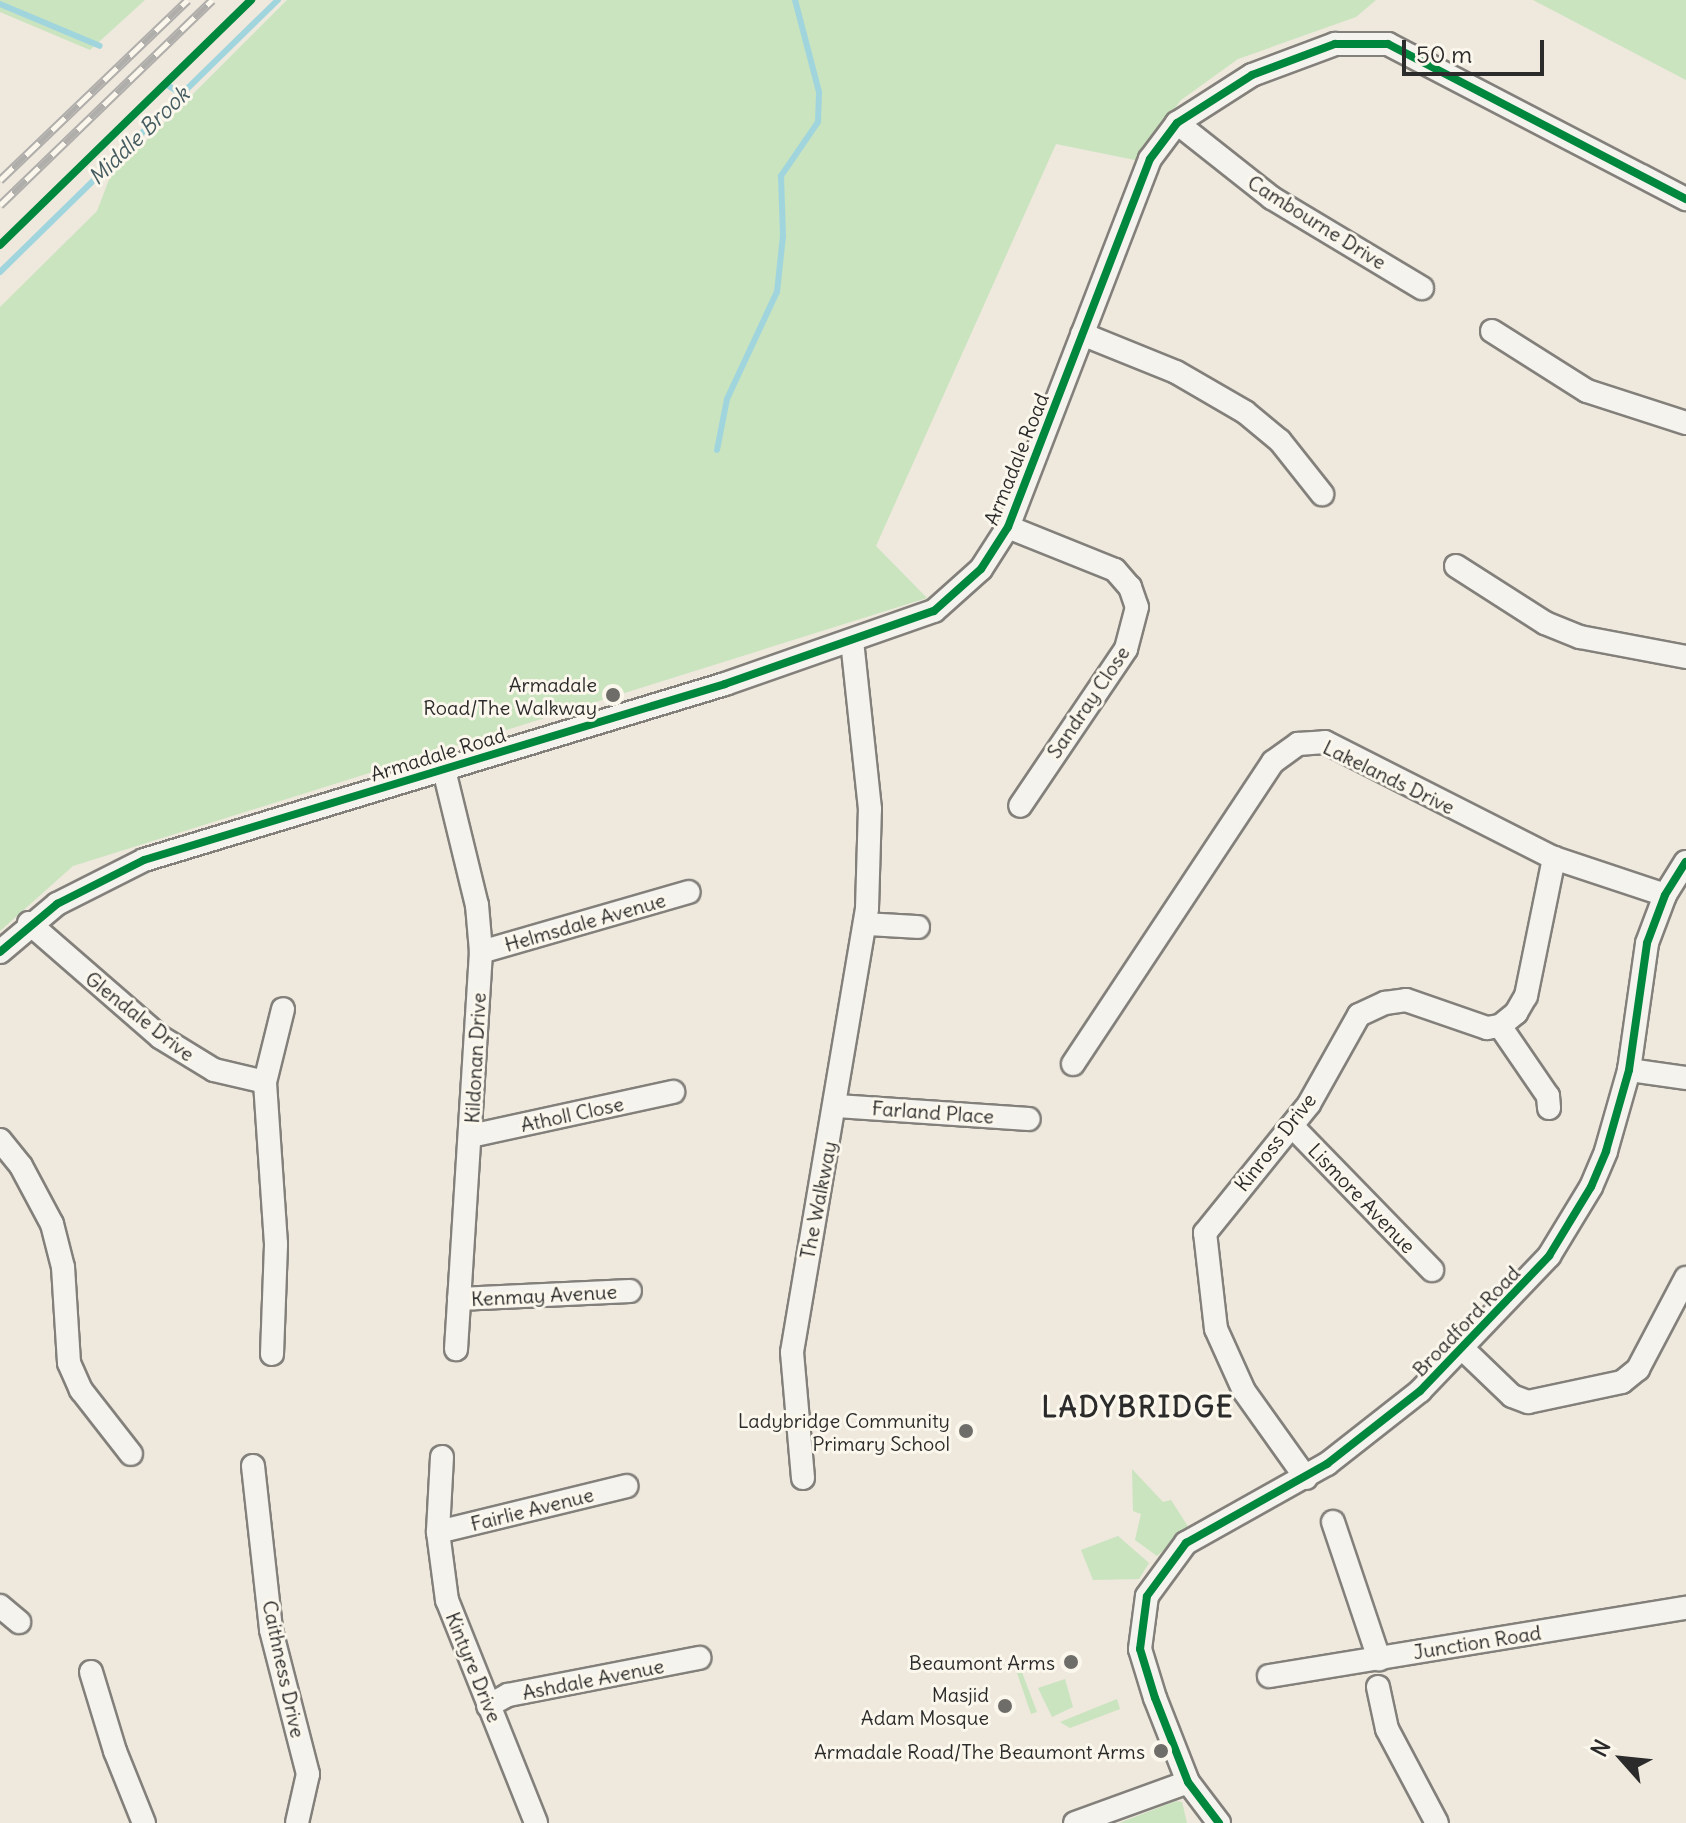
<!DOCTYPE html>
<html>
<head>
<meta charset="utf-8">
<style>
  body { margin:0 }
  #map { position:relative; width:1686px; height:1823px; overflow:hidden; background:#eee8dd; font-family:Delius,sans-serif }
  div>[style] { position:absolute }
  .green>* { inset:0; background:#c9e4be }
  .stream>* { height:6px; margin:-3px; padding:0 3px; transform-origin:3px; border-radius:3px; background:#a1d5de }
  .roads { filter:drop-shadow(2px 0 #83807b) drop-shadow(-2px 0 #83807b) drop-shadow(0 2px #83807b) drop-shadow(0 -2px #83807b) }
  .minor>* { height:22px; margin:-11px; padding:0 11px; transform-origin:11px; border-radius:11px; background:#f5f3ee }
  .rail>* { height:9px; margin-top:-4.5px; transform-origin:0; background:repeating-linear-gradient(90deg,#fbf7ec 0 18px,#b0aeab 0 36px); box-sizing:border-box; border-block:2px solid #b0aeab }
  .cycleway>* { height:8px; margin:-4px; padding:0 4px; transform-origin:4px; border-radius:4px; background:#00873e }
  .dots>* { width:22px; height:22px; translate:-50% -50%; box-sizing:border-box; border:4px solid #fbf7ec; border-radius:50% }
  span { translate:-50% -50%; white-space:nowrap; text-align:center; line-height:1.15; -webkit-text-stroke:6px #fbf7ec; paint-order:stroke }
  .street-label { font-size:20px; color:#2b2b2b }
  .poi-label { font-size:20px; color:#2b2b2b }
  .right { translate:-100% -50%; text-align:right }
  .water-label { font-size:22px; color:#445c61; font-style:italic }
  .district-label { font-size:28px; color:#2b2b2b; font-weight:700; letter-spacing:2px }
  .north { position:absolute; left:1582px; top:1719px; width:80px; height:80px; -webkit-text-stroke:6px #fbf7ec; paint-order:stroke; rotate:297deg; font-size:22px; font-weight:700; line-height:32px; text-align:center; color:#2b2b2b }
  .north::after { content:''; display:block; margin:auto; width:28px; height:36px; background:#2b2b2b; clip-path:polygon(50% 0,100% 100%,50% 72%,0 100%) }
  .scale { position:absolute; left:1402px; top:40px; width:142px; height:36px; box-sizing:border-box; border:4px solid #2b2b2b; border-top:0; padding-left:10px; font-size:24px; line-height:28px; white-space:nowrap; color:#2b2b2b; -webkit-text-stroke:6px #fbf7ec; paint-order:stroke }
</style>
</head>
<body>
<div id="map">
  <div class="green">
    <div style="clip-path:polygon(0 0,145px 0,90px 50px,0 12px)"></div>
    <div style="clip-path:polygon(287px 0,1376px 0,1356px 17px,1238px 59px,1181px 100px,1135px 160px,1056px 144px,876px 546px,927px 598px,73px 866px,0 931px,0 307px,97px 211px,110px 177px)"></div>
    <div style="clip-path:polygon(1533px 0,1686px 0,1686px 80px)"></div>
    <div style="clip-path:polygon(1132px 1469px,1163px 1502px,1171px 1500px,1189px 1528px,1157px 1556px,1135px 1540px,1141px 1514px,1133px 1511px)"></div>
    <div style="clip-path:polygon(1118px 1536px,1149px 1563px,1139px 1579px,1093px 1580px,1081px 1550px)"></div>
    <div style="clip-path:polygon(1020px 1667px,1037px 1712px,1031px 1714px,1016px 1670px)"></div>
    <div style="clip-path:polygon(1065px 1679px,1073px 1707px,1052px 1717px,1038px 1688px)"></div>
    <div style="clip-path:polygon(1117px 1699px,1120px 1709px,1070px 1728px,1060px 1722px)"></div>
    <div style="clip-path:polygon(1176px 1801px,1182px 1802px,1187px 1823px,1119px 1823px)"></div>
  </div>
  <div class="stream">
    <div style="left:0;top:4px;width:108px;rotate:22.8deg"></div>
    <div style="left:167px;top:85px;width:17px;rotate:31deg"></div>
    <div style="left:0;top:272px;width:389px;rotate:-44.4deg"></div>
    <div style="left:717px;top:450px;width:52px;rotate:-78.9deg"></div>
    <div style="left:727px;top:399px;width:118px;rotate:-65deg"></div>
    <div style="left:777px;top:292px;width:56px;rotate:-83.9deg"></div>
    <div style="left:783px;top:236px;width:60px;rotate:-91.9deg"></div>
    <div style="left:781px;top:176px;width:65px;rotate:-55.6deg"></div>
    <div style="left:818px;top:122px;width:30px;rotate:-88deg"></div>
    <div style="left:819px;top:92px;width:95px;rotate:-104.6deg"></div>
  </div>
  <div class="roads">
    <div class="minor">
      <div style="left:1177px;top:123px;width:121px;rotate:38.3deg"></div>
      <div style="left:1272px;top:198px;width:175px;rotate:31deg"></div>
      <div style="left:1492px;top:331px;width:112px;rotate:32.3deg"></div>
      <div style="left:1587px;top:391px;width:104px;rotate:17.9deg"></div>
      <div style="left:1082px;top:334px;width:101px;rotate:22deg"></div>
      <div style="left:1176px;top:372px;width:80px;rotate:30.1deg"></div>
      <div style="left:1245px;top:412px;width:45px;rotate:39.6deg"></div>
      <div style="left:1280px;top:441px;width:68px;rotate:51.6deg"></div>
      <div style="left:1008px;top:527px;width:115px;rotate:21.9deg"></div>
      <div style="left:1115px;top:570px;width:23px;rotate:49deg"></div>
      <div style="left:1130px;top:587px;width:21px;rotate:71deg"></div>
      <div style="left:1137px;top:607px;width:43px;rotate:104.7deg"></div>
      <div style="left:1126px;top:649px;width:189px;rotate:124deg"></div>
      <div style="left:1456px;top:566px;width:106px;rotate:32.6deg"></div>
      <div style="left:1545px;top:623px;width:38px;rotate:22deg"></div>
      <div style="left:1580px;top:637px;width:108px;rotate:10.7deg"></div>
      <div style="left:444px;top:770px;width:139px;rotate:76.3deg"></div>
      <div style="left:477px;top:905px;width:47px;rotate:85.1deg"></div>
      <div style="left:481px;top:952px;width:398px;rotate:93.6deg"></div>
      <div style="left:29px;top:923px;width:174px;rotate:41deg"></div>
      <div style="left:160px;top:1037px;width:63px;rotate:31.4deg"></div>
      <div style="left:214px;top:1070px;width:52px;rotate:13.2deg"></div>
      <div style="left:866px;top:924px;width:52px;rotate:3.3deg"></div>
      <div style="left:0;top:952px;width:75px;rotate:-40.1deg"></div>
      <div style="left:57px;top:904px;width:97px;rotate:-26.8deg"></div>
      <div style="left:144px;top:860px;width:607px;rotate:-16.85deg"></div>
      <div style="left:725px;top:684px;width:221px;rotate:-19.3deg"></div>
      <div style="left:934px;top:611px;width:63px;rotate:-41.8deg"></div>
      <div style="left:981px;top:569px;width:50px;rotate:-57.3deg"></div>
      <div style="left:1008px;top:527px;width:394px;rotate:-68.9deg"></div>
      <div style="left:1150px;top:159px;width:45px;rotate:-53.1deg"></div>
      <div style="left:1177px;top:123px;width:89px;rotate:-32.6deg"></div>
      <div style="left:1252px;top:75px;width:89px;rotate:-20.5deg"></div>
      <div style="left:1335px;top:44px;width:53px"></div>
      <div style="left:1388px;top:44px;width:336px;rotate:27.5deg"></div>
      <div style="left:481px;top:952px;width:216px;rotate:-16.1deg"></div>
      <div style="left:1500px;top:1026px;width:85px;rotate:55.6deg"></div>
      <div style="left:1548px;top:1096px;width:12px;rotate:85deg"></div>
      <div style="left:1073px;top:1064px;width:362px;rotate:-56.5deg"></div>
      <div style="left:1273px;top:762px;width:31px;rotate:-36deg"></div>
      <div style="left:1298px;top:744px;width:27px;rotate:-4deg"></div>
      <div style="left:1325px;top:742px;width:257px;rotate:26.9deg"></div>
      <div style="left:1554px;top:858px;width:117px;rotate:18.4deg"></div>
      <div style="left:1629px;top:1070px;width:58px;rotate:8deg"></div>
      <div style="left:837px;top:1106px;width:192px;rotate:3.9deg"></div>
      <div style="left:1292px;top:1126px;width:201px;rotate:45.8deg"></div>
      <div style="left:471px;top:1136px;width:207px;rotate:-12.3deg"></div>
      <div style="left:0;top:1140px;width:33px;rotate:51deg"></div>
      <div style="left:21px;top:1166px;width:66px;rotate:61.9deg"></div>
      <div style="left:52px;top:1224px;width:44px;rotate:75.7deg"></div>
      <div style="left:63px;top:1267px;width:96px;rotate:86.4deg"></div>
      <div style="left:69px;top:1363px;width:30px;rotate:66deg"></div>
      <div style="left:81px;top:1390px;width:81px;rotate:52deg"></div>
      <div style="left:459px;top:1299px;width:171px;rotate:-2.7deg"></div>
      <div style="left:1463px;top:1349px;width:68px;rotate:43.8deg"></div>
      <div style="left:1512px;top:1396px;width:17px;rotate:21deg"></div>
      <div style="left:1528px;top:1402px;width:96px;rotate:-12deg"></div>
      <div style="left:1622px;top:1382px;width:21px;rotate:-39deg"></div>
      <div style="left:1638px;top:1369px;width:103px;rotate:-62.2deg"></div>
      <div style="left:272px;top:1354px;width:110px;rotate:-87.9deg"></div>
      <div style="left:276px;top:1244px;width:162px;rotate:-93.9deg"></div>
      <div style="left:265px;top:1082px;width:75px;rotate:-76.1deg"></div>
      <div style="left:442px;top:1457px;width:75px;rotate:93.1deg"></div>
      <div style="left:438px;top:1532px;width:69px;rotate:82.5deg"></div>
      <div style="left:447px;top:1600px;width:240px;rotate:68.2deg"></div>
      <div style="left:253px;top:1466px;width:165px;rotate:83.7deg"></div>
      <div style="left:271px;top:1630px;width:149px;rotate:75.6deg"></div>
      <div style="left:308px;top:1774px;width:50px;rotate:102.7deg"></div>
      <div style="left:803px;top:1478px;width:126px;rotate:-95deg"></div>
      <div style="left:792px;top:1352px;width:450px;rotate:-80.4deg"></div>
      <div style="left:867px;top:908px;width:99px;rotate:-88.3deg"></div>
      <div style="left:870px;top:809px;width:169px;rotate:-96.1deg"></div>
      <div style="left:1306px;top:1478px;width:107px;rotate:-125.5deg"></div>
      <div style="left:1244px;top:1391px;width:68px;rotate:-114.3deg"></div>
      <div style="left:1216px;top:1329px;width:97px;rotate:-96.5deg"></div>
      <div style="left:1205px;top:1233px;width:166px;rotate:-51.1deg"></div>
      <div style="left:1309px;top:1104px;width:102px;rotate:-60.7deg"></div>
      <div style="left:1359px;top:1015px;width:29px;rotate:-25deg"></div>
      <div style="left:1385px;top:1003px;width:21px;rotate:-8deg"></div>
      <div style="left:1406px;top:1000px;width:86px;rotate:19.1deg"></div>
      <div style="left:1487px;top:1028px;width:13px;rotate:-9deg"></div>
      <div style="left:1500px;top:1026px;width:21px;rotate:-39deg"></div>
      <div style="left:1516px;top:1013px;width:20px;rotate:-60deg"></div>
      <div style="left:1526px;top:996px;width:141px;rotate:-78.5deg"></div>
      <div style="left:1333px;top:1522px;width:145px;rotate:71.4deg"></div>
      <div style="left:438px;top:1532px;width:194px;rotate:-13.7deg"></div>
      <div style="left:0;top:1606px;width:25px;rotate:40deg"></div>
      <div style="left:91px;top:1672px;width:83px;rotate:73.1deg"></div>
      <div style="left:115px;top:1751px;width:78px;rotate:68.1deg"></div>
      <div style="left:1269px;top:1676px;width:423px;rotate:-9.3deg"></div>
      <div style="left:1378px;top:1687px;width:43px;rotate:77.9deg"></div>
      <div style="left:1387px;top:1729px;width:106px;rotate:62deg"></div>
      <div style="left:488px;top:1706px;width:23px;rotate:-29deg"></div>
      <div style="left:508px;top:1695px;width:195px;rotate:-11deg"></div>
      <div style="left:1075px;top:1823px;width:120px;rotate:-19.9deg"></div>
      <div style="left:1219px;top:1823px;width:51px;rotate:-127.1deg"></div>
      <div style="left:1188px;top:1782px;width:90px;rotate:-111.4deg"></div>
      <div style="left:1155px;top:1698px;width:51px;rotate:-107deg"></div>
      <div style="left:1140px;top:1649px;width:53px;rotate:-82.5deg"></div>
      <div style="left:1147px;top:1596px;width:66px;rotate:-53.7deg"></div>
      <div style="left:1186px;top:1543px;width:162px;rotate:-29.3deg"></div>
      <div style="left:1327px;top:1464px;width:118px;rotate:-38.1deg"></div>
      <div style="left:1420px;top:1391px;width:187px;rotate:-46.3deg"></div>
      <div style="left:1549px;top:1256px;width:81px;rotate:-58.7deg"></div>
      <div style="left:1591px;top:1187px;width:39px;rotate:-67deg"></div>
      <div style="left:1606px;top:1151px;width:84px;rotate:-74.1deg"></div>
      <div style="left:1629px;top:1070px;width:128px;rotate:-81.9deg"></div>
      <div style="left:1647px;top:943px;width:51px;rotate:-69.4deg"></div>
      <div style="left:1665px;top:895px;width:39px;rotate:-58deg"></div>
    </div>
  </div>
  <div class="rail">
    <div style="left:0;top:180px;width:260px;rotate:-43.8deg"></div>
    <div style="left:0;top:205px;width:295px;rotate:-44deg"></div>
  </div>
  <div class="cycleway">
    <div style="left:0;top:245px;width:351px;rotate:-44.3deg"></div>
    <div style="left:0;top:952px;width:75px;rotate:-40.1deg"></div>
    <div style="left:57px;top:904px;width:97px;rotate:-26.8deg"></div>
    <div style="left:144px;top:860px;width:607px;rotate:-16.85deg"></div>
    <div style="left:725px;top:684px;width:221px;rotate:-19.3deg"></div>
    <div style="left:934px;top:611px;width:63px;rotate:-41.8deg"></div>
    <div style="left:981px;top:569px;width:50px;rotate:-57.3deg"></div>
    <div style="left:1008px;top:527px;width:394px;rotate:-68.9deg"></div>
    <div style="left:1150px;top:159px;width:45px;rotate:-53.1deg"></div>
    <div style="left:1177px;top:123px;width:89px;rotate:-32.6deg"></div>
    <div style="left:1252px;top:75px;width:89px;rotate:-20.5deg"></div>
    <div style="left:1335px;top:44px;width:53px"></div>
    <div style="left:1388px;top:44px;width:336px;rotate:27.5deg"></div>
    <div style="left:1219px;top:1823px;width:51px;rotate:-127.1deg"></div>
    <div style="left:1188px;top:1782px;width:90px;rotate:-111.4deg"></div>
    <div style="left:1155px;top:1698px;width:51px;rotate:-107deg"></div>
    <div style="left:1140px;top:1649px;width:53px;rotate:-82.5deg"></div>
    <div style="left:1147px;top:1596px;width:66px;rotate:-53.7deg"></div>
    <div style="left:1186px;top:1543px;width:162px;rotate:-29.3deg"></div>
    <div style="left:1327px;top:1464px;width:118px;rotate:-38.1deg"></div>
    <div style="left:1420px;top:1391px;width:187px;rotate:-46.3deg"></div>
    <div style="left:1549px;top:1256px;width:81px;rotate:-58.7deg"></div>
    <div style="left:1591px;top:1187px;width:39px;rotate:-67deg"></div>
    <div style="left:1606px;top:1151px;width:84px;rotate:-74.1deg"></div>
    <div style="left:1629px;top:1070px;width:128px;rotate:-81.9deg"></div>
    <div style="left:1647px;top:943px;width:51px;rotate:-69.4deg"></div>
    <div style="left:1665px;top:895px;width:39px;rotate:-58deg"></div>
  </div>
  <div class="dots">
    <div style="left:613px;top:695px;background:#6f6d69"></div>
    <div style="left:966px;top:1431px;background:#6f6d69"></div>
    <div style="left:1071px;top:1662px;background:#6f6d69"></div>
    <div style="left:1005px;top:1706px;background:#6f6d69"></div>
    <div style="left:1161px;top:1751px;background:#6f6d69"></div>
  </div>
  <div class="street-label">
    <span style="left:1317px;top:222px;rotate:32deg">Cambourne Drive</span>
    <span style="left:1016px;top:459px;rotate:-68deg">Armadale Road</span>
    <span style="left:1088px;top:702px;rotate:-56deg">Sandray Close</span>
    <span style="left:438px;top:754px;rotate:-17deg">Armadale Road</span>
    <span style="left:1389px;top:777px;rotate:26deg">Lakelands Drive</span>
    <span style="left:585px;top:922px;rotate:-16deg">Helmsdale Avenue</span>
    <span style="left:140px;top:1016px;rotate:38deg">Glendale Drive</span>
    <span style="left:475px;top:1058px;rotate:-87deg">Kildonan Drive</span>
    <span style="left:933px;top:1112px;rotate:4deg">Farland Place</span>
    <span style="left:572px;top:1114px;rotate:-12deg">Atholl Close</span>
    <span style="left:1275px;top:1142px;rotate:-52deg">Kinross Drive</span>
    <span style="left:1362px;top:1198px;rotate:46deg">Lismore Avenue</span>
    <span style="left:818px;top:1200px;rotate:-79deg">The Walkway</span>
    <span style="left:544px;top:1295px;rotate:-3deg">Kenmay Avenue</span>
    <span style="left:1466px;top:1321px;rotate:-46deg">Broadford Road</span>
    <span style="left:532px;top:1509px;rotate:-14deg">Fairlie Avenue</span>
    <span style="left:1477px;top:1642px;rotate:-9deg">Junction Road</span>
    <span style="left:474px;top:1667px;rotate:68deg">Kintyre Drive</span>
    <span style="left:284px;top:1669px;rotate:78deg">Caithness Drive</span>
    <span style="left:593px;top:1679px;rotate:-11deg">Ashdale Avenue</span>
  </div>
  <div class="poi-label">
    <span class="right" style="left:597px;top:696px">Armadale<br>Road/The Walkway</span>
    <span class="right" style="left:950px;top:1432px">Ladybridge Community<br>Primary School</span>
    <span class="right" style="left:1055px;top:1662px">Beaumont Arms</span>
    <span class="right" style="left:989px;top:1706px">Masjid<br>Adam Mosque</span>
    <span class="right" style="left:1145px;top:1751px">Armadale Road/The Beaumont Arms</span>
  </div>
  <div class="water-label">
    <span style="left:139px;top:136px;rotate:-44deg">Middle Brook</span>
  </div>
  <div class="district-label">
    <span style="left:1138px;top:1407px">LADYBRIDGE</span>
  </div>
  <div class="north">N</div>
  <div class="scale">50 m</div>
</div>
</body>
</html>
